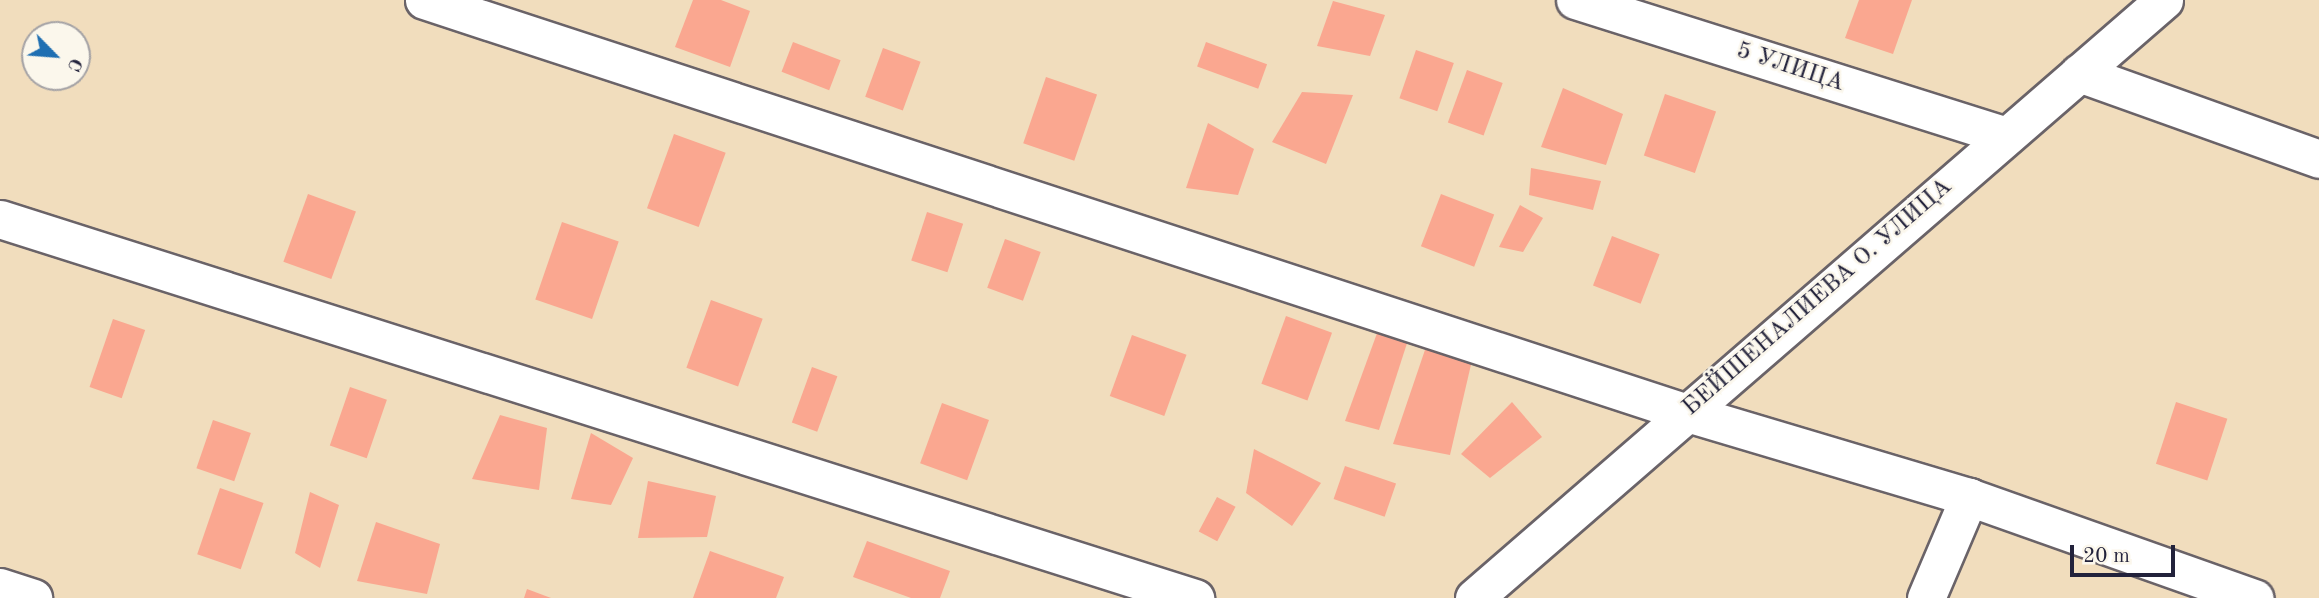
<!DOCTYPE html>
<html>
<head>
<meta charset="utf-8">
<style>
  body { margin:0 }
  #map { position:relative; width:2319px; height:598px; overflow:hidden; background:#f1ddbd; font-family:"Old Standard TT",serif }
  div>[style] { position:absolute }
  .building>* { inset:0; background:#faa790; transform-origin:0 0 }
  .roads { filter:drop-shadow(2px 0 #6a6368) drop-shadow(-2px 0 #6a6368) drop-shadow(0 2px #6a6368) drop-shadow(0 -2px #6a6368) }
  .minor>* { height:37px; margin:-18.5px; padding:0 18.5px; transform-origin:18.5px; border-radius:18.5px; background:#fff }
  span { translate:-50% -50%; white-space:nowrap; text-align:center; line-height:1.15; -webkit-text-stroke:5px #fbf7ec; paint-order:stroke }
  .street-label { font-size:24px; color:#22223b }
  .north { position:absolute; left:21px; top:21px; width:70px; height:70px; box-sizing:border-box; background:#fbf7ec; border:2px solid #a4a2a5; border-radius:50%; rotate:115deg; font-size:19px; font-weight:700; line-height:28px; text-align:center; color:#22223b }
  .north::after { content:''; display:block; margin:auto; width:24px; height:32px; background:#1f6fb2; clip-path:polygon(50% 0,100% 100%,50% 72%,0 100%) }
  .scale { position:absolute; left:2070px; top:545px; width:105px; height:32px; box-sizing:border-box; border:4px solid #22223b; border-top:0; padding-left:9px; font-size:21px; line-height:24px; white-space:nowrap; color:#22223b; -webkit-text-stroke:5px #fbf7ec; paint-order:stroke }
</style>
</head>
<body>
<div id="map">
  <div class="building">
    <div style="clip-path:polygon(693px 0,721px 0,750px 11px,730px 67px,675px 47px)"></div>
    <div style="clip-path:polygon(1859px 0,1912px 0,1893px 54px,1845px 38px)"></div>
    <div style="clip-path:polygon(1333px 1px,1385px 15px,1370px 56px,1317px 46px)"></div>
    <div style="left:793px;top:42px;width:51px;height:32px;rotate:21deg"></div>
    <div style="left:1206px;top:42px;width:65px;height:26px;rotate:20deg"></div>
    <div style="left:883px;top:48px;width:40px;height:52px;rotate:20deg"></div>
    <div style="left:1416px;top:50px;width:40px;height:51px;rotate:19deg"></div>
    <div style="left:1467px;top:70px;width:38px;height:56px;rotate:20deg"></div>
    <div style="left:1046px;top:77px;width:54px;height:70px;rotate:19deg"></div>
    <div style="clip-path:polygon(1563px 88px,1623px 114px,1606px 165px,1541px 147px)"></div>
    <div style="clip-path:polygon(1302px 92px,1353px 95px,1326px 164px,1272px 142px)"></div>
    <div style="left:1665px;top:94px;width:54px;height:65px;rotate:19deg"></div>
    <div style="clip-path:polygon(1208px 123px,1254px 149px,1238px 195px,1186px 188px)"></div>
    <div style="left:674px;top:134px;width:55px;height:79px;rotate:20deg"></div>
    <div style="clip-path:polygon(1531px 168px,1601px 181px,1593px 210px,1529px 195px)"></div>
    <div style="left:308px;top:194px;width:51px;height:72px;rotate:20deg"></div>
    <div style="left:1441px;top:194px;width:57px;height:56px;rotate:21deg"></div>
    <div style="clip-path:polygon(1520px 205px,1543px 218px,1523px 252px,1499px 247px)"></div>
    <div style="left:927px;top:212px;width:38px;height:51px;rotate:18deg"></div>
    <div style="left:562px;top:222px;width:60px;height:82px;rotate:19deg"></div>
    <div style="left:1612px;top:236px;width:51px;height:53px;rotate:21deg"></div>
    <div style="left:1005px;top:239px;width:38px;height:52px;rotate:20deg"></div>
    <div style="left:711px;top:300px;width:55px;height:72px;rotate:20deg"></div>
    <div style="left:1286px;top:316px;width:49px;height:72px;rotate:20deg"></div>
    <div style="left:113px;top:319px;width:34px;height:72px;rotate:19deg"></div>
    <div style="clip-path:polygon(1380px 325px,1409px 337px,1379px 430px,1345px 421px)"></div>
    <div style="left:1132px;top:335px;width:58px;height:65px;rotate:20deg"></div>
    <div style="clip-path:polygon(1427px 344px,1473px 356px,1450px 455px,1393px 444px)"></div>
    <div style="left:812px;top:367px;width:27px;height:59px;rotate:20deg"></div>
    <div style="left:350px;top:387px;width:39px;height:62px;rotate:19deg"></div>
    <div style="clip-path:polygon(1512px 402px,1542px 437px,1490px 478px,1461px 454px)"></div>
    <div style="left:2176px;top:402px;width:54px;height:65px;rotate:18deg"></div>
    <div style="left:942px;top:403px;width:50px;height:64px;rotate:20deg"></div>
    <div style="clip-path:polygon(500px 415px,547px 428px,539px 490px,472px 479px)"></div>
    <div style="left:213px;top:420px;width:40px;height:51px;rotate:19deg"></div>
    <div style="clip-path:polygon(591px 433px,633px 458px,611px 505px,571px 499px)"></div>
    <div style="clip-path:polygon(1254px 449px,1321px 483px,1292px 526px,1246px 493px)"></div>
    <div style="left:1345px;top:466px;width:54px;height:35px;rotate:19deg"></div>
    <div style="clip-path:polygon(648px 481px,716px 496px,707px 537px,638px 538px)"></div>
    <div style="left:220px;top:488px;width:46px;height:70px;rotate:19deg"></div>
    <div style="clip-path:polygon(310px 492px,339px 505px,320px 568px,295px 553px)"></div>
    <div style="left:1217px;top:497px;width:21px;height:39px;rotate:28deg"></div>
    <div style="clip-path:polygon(376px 522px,440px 544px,427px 594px,357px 581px)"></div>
    <div style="clip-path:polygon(867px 541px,950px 571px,940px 598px,911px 598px,853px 577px)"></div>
    <div style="clip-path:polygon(710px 551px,784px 577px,776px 598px,693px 598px)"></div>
    <div style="clip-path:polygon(527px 589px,551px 598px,524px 598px)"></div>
  </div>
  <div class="roads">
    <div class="minor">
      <div style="left:424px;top:0;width:1326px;rotate:18.11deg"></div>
      <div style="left:1684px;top:412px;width:297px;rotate:16.6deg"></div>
      <div style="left:1969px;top:497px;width:303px;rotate:19.5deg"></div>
      <div style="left:1575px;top:0;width:452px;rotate:17.5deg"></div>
      <div style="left:2079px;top:73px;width:255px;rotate:19.7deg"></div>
      <div style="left:0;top:219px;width:1254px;rotate:17.6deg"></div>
      <div style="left:0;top:587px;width:35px;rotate:18deg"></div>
      <div style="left:1474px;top:598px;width:913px;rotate:-40.91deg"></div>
      <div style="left:1926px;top:598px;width:110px;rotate:-66.9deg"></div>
    </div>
  </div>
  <div class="street-label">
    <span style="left:1790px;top:68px;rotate:18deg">5 УЛИЦА</span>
    <span style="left:1818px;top:298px;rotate:-41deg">БЕЙШЕНАЛИЕВА О. УЛИЦА</span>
  </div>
  <div class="north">С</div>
  <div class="scale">20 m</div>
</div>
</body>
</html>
